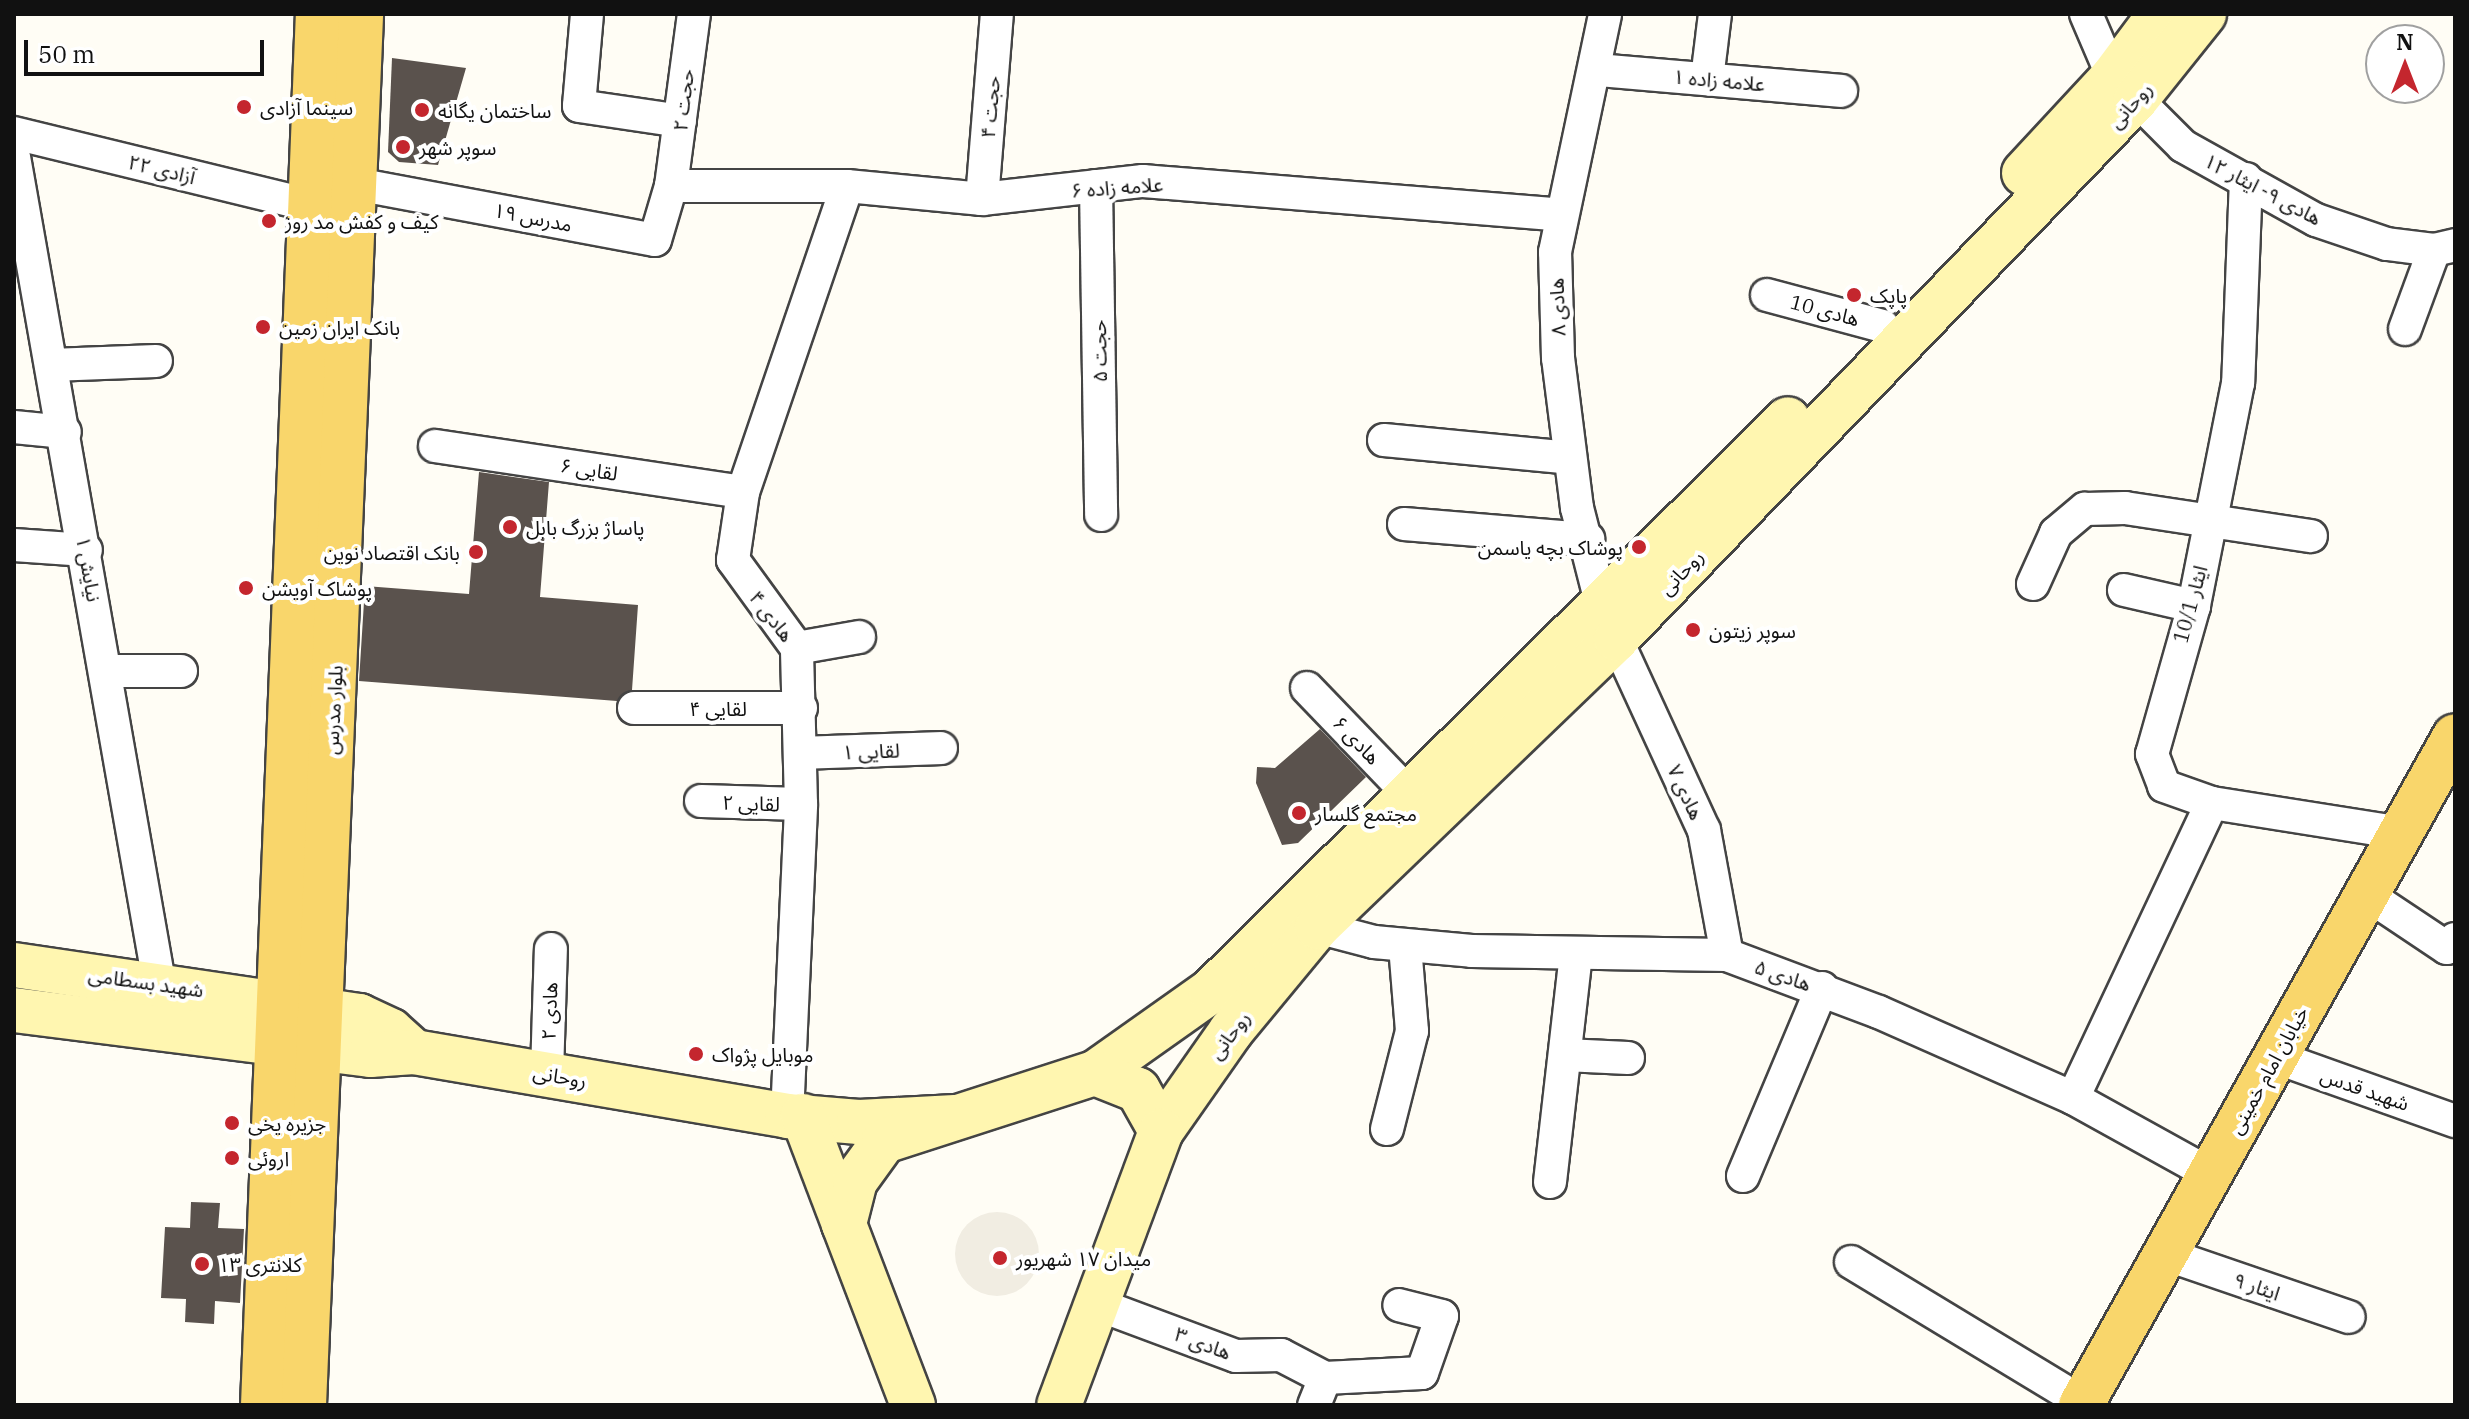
<!DOCTYPE html>
<html>
<head>
<meta charset="utf-8">
<style>
  body { margin:0 }
  #map { position:relative; width:2469px; height:1419px; overflow:hidden; background:#fffdf5; font-family:"IBM Plex Serif","Noto Sans Arabic",serif }
  div>[style] { position:absolute }
  .plaza>* { inset:0; background:#f1ede2 }
  .round { border-radius:50% }
  .building>* { inset:0; background:#5a524d }
  .roads { filter:drop-shadow(2px 0 #444) drop-shadow(-2px 0 #444) drop-shadow(0 2px #444) drop-shadow(0 -2px #444) }
  .minor>* { height:32px; margin:-16px; padding:0 16px; transform-origin:16px; border-radius:16px; background:#fff }
  .secondary>* { height:44px; margin:-22px; padding:0 22px; transform-origin:22px; border-radius:22px; background:#fff6b0 }
  .primary>* { height:44px; margin:-22px; padding:0 22px; transform-origin:22px; border-radius:22px; background:#f9d66b }
  .dots>* { width:22px; height:22px; translate:-50% -50%; box-sizing:border-box; border:4px solid #fff; border-radius:50% }
  span { translate:-50% -50%; white-space:nowrap; text-align:center; line-height:1.15; -webkit-text-stroke:8px #fff; paint-order:stroke }
  .street-label { font-size:20px; color:#111 }
  .poi-label { font-size:20px; color:#111 }
  .left { translate:0 -50%; text-align:left }
  .right { translate:-100% -50%; text-align:right }
  .frame { position:absolute; inset:0; border:16px solid #111; pointer-events:none }
  .north { position:absolute; left:2365px; top:24px; width:80px; height:80px; box-sizing:border-box; background:#fff; border:2px solid #a0a0a0; border-radius:50%; rotate:0deg; font-size:22px; font-weight:700; line-height:32px; text-align:center; color:#111 }
  .north::after { content:''; display:block; margin:auto; width:28px; height:36px; background:#c4262e; clip-path:polygon(50% 0,100% 100%,50% 72%,0 100%) }
  .scale { position:absolute; left:24px; top:40px; width:240px; height:36px; box-sizing:border-box; border:4px solid #111; border-top:0; padding-left:10px; font-size:24px; line-height:28px; white-space:nowrap; color:#111; -webkit-text-stroke:6px #fff; paint-order:stroke }
</style>
</head>
<body>
<div id="map">
  <div class="plaza">
    <div class="round" style="left:955px;top:1212px;width:84px;height:84px"></div>
  </div>
  <div class="building">
    <div style="clip-path:polygon(392px 58px,466px 68px,438px 165px,399px 162px,388px 152px)"></div>
    <div style="clip-path:polygon(479px 472px,549px 482px,540px 597px,638px 605px,632px 690px,617px 701px,359px 681px,365px 586px,469px 594px)"></div>
    <div style="clip-path:polygon(1320px 729px,1366px 777px,1298px 843px,1282px 845px,1256px 783px,1257px 767px,1275px 768px)"></div>
    <div style="clip-path:polygon(191px 1202px,220px 1203px,218px 1228px,244px 1229px,240px 1303px,215px 1301px,214px 1324px,185px 1322px,186px 1299px,161px 1298px,165px 1227px,190px 1228px)"></div>
  </div>
  <div class="roads">
    <div class="minor">
      <div style="left:587px;top:14px;width:92px;rotate:95deg"></div>
      <div style="left:579px;top:106px;width:102px;rotate:8.4deg"></div>
      <div style="left:2086px;top:14px;width:69px;rotate:66.8deg"></div>
      <div style="left:1598px;top:70px;width:244px;rotate:4.9deg"></div>
      <div style="left:1707px;top:79px;width:65px;rotate:-83deg"></div>
      <div style="left:2136px;top:99px;width:66px;rotate:45deg"></div>
      <div style="left:2183px;top:146px;width:152px;rotate:29.1deg"></div>
      <div style="left:2316px;top:220px;width:75px;rotate:18.7deg"></div>
      <div style="left:2387px;top:244px;width:47px;rotate:7.3deg"></div>
      <div style="left:2434px;top:250px;width:22px;rotate:-13deg"></div>
      <div style="left:14px;top:133px;width:305px;rotate:13.7deg"></div>
      <div style="left:14px;top:157px;width:838px;rotate:80.03deg"></div>
      <div style="left:2246px;top:179px;width:204px;rotate:92.2deg"></div>
      <div style="left:2238px;top:383px;width:227px;rotate:101.2deg"></div>
      <div style="left:2194px;top:606px;width:154px;rotate:105.8deg"></div>
      <div style="left:2152px;top:754px;width:34px;rotate:69deg"></div>
      <div style="left:2164px;top:786px;width:51px;rotate:19.5deg"></div>
      <div style="left:2212px;top:803px;width:191px;rotate:9deg"></div>
      <div style="left:356px;top:184px;width:304px;rotate:10.6deg"></div>
      <div style="left:655px;top:240px;width:56px;rotate:-73.5deg"></div>
      <div style="left:671px;top:186px;width:174px;rotate:-82.4deg"></div>
      <div style="left:671px;top:186px;width:176px"></div>
      <div style="left:847px;top:186px;width:136px;rotate:5.5deg"></div>
      <div style="left:982px;top:199px;width:162px;rotate:-6.4deg"></div>
      <div style="left:1143px;top:181px;width:420px;rotate:4.6deg"></div>
      <div style="left:1096px;top:186px;width:329px;rotate:89.1deg"></div>
      <div style="left:982px;top:199px;width:186px;rotate:-85.4deg"></div>
      <div style="left:1767px;top:295px;width:120px;rotate:15deg"></div>
      <div style="left:2405px;top:329px;width:84px;rotate:-69.8deg"></div>
      <div style="left:51px;top:365px;width:105px;rotate:-2.2deg"></div>
      <div style="left:14px;top:427px;width:51px;rotate:5.6deg"></div>
      <div style="left:1384px;top:440px;width:187px;rotate:5.5deg"></div>
      <div style="left:435px;top:446px;width:311px;rotate:8.5deg"></div>
      <div style="left:1404px;top:524px;width:185px;rotate:4.7deg"></div>
      <div style="left:14px;top:545px;width:72px;rotate:4deg"></div>
      <div style="left:2033px;top:584px;width:56px;rotate:-65.7deg"></div>
      <div style="left:2056px;top:533px;width:38px;rotate:-40deg"></div>
      <div style="left:2085px;top:509px;width:40px;rotate:-1.4deg"></div>
      <div style="left:2125px;top:508px;width:188px;rotate:8.6deg"></div>
      <div style="left:2124px;top:590px;width:72px;rotate:12.9deg"></div>
      <div style="left:1601px;top:602px;width:97px;rotate:-104.3deg"></div>
      <div style="left:1577px;top:508px;width:151px;rotate:-97.2deg"></div>
      <div style="left:1558px;top:358px;width:106px;rotate:-91.6deg"></div>
      <div style="left:1555px;top:252px;width:243px;rotate:-78.1deg"></div>
      <div style="left:1616px;top:639px;width:210px;rotate:65.3deg"></div>
      <div style="left:1704px;top:830px;width:127px;rotate:79.6deg"></div>
      <div style="left:797px;top:648px;width:63px;rotate:-10.1deg"></div>
      <div style="left:108px;top:671px;width:73px"></div>
      <div style="left:1307px;top:688px;width:144px;rotate:46.1deg"></div>
      <div style="left:634px;top:708px;width:167px"></div>
      <div style="left:801px;top:753px;width:140px;rotate:-2deg"></div>
      <div style="left:701px;top:801px;width:100px;rotate:1.7deg"></div>
      <div style="left:2366px;top:894px;width:97px;rotate:33.7deg"></div>
      <div style="left:2447px;top:948px;width:12px;rotate:-48deg"></div>
      <div style="left:1317px;top:927px;width:59px;rotate:14.7deg"></div>
      <div style="left:1374px;top:942px;width:98px;rotate:5.2deg"></div>
      <div style="left:1472px;top:951px;width:255px;rotate:0.9deg"></div>
      <div style="left:1727px;top:955px;width:162px;rotate:20.6deg"></div>
      <div style="left:1879px;top:1012px;width:212px;rotate:23.9deg"></div>
      <div style="left:2073px;top:1098px;width:157px;rotate:29deg"></div>
      <div style="left:1565px;top:1055px;width:63px;rotate:2.7deg"></div>
      <div style="left:2275px;top:1057px;width:191px;rotate:19.6deg"></div>
      <div style="left:547px;top:1073px;width:124px;rotate:-88.2deg"></div>
      <div style="left:2073px;top:1098px;width:326px;rotate:-64.8deg"></div>
      <div style="left:787px;top:1116px;width:312px;rotate:-87.4deg"></div>
      <div style="left:801px;top:804px;width:156px;rotate:-91.5deg"></div>
      <div style="left:797px;top:648px;width:109px;rotate:-126deg"></div>
      <div style="left:733px;top:560px;width:69px;rotate:-81.6deg"></div>
      <div style="left:743px;top:492px;width:323px;rotate:-71.2deg"></div>
      <div style="left:1387px;top:1129px;width:101px;rotate:-75.7deg"></div>
      <div style="left:1412px;top:1031px;width:86px;rotate:-94.7deg"></div>
      <div style="left:1743px;top:1176px;width:204px;rotate:-67.2deg"></div>
      <div style="left:1550px;top:1182px;width:229px;rotate:-83.5deg"></div>
      <div style="left:2165px;top:1254px;width:194px;rotate:18.9deg"></div>
      <div style="left:1851px;top:1262px;width:270px;rotate:31.2deg"></div>
      <div style="left:1099px;top:1305px;width:146px;rotate:20.4deg"></div>
      <div style="left:1236px;top:1356px;width:45px;rotate:-1.3deg"></div>
      <div style="left:1281px;top:1355px;width:50px;rotate:27.6deg"></div>
      <div style="left:1325px;top:1378px;width:29px;rotate:112deg"></div>
      <div style="left:1325px;top:1378px;width:97px;rotate:-3deg"></div>
      <div style="left:1422px;top:1373px;width:60px;rotate:-70.7deg"></div>
      <div style="left:1442px;top:1316px;width:44px;rotate:-165.7deg"></div>
    </div>
    <div class="secondary">
      <div style="left:2024px;top:173px;width:131px;rotate:-47.2deg"></div>
      <div style="left:2113px;top:77px;width:79px;rotate:-53.3deg"></div>
      <div style="left:14px;top:965px;width:349px;rotate:8.4deg"></div>
      <div style="left:359px;top:1016px;width:35px;rotate:25deg"></div>
      <div style="left:391px;top:1031px;width:31px;rotate:42deg"></div>
      <div style="left:14px;top:1010px;width:359px;rotate:7.2deg"></div>
      <div style="left:370px;top:1055px;width:44px;rotate:-3.9deg"></div>
      <div style="left:414px;top:1052px;width:378px;rotate:9.7deg"></div>
      <div style="left:787px;top:1116px;width:72px;rotate:4.8deg"></div>
      <div style="left:859px;top:1122px;width:96px;rotate:-3deg"></div>
      <div style="left:1095px;top:1073px;width:142px;rotate:-35.3deg"></div>
      <div style="left:1211px;top:991px;width:812px;rotate:-44.75deg"></div>
      <div style="left:803px;top:1116px;width:116px;rotate:69.2deg"></div>
      <div style="left:1161px;top:1131px;width:122px;rotate:-55deg"></div>
      <div style="left:1231px;top:1031px;width:135px;rotate:-50.4deg"></div>
      <div style="left:1317px;top:927px;width:415px;rotate:-43.9deg"></div>
      <div style="left:1616px;top:639px;width:750px;rotate:-46.08deg"></div>
      <div style="left:2136px;top:99px;width:109px;rotate:-51.3deg"></div>
      <div style="left:913px;top:1405px;width:194px;rotate:-110.9deg"></div>
      <div style="left:844px;top:1224px;width:44px;rotate:-75.7deg"></div>
      <div style="left:855px;top:1181px;width:49px;rotate:-54.1deg"></div>
      <div style="left:884px;top:1141px;width:222px;rotate:-17.9deg"></div>
      <div style="left:1095px;top:1073px;width:46px;rotate:21.6deg"></div>
      <div style="left:1138px;top:1090px;width:47px;rotate:60.7deg"></div>
      <div style="left:1161px;top:1131px;width:292px;rotate:110.4deg"></div>
    </div>
    <div class="primary">
      <div style="left:263px;top:1405px;width:1392px;rotate:-87.74deg"></div>
      <div style="left:304px;top:1405px;width:1392px;rotate:-87.65deg"></div>
      <div style="left:2081px;top:1405px;width:766px;rotate:-60.79deg"></div>
    </div>
  </div>
  <div class="dots">
    <div style="left:244px;top:107px;background:#c4262e"></div>
    <div style="left:422px;top:110px;background:#c4262e"></div>
    <div style="left:403px;top:147px;background:#c4262e"></div>
    <div style="left:269px;top:221px;background:#c4262e"></div>
    <div style="left:1854px;top:295px;background:#c4262e"></div>
    <div style="left:263px;top:327px;background:#c4262e"></div>
    <div style="left:510px;top:527px;background:#c4262e"></div>
    <div style="left:1639px;top:547px;background:#c4262e"></div>
    <div style="left:476px;top:552px;background:#c4262e"></div>
    <div style="left:246px;top:588px;background:#c4262e"></div>
    <div style="left:1693px;top:630px;background:#c4262e"></div>
    <div style="left:1299px;top:813px;background:#c4262e"></div>
    <div style="left:696px;top:1054px;background:#c4262e"></div>
    <div style="left:232px;top:1123px;background:#c4262e"></div>
    <div style="left:232px;top:1158px;background:#c4262e"></div>
    <div style="left:1000px;top:1258px;background:#c4262e"></div>
    <div style="left:202px;top:1264px;background:#c4262e"></div>
  </div>
  <div class="street-label">
    <span style="left:1719px;top:80px;rotate:5deg">علامه زاده ۱</span>
    <span style="left:683px;top:100px;rotate:-83deg">حجت ۲</span>
    <span style="left:2130px;top:105px;rotate:-48deg">روحانی</span>
    <span style="left:990px;top:107px;rotate:-85deg">حجت ۴</span>
    <span style="left:162px;top:169px;rotate:14deg">آزادی ٢٢</span>
    <span style="left:1117px;top:187px;rotate:-4deg">علامه زاده ۶</span>
    <span style="left:2263px;top:189px;rotate:28deg">هادی ۹- ایثار ۱۲</span>
    <span style="left:533px;top:217px;rotate:11deg">مدرس ۱۹</span>
    <span style="left:1557px;top:307px;rotate:-92deg">هادی ۸</span>
    <span style="left:1825px;top:310px;rotate:15deg">هادی 10</span>
    <span style="left:1099px;top:351px;rotate:-91deg">حجت ۵</span>
    <span style="left:589px;top:469px;rotate:9deg">لقایی ۶</span>
    <span style="left:89px;top:569px;rotate:80deg">نیایش ۱</span>
    <span style="left:1681px;top:572px;rotate:-46deg">روحانی</span>
    <span style="left:2190px;top:604px;rotate:-75deg">ایثار 10/1</span>
    <span style="left:772px;top:616px;rotate:52deg">هادی ۴</span>
    <span style="left:718px;top:708px">لقایی ۴</span>
    <span style="left:333px;top:710px;rotate:-87deg">بلوار مدرس</span>
    <span style="left:1357px;top:740px;rotate:46deg">هادی ۶</span>
    <span style="left:871px;top:751px;rotate:-2deg">لقایی ۱</span>
    <span style="left:1686px;top:792px;rotate:65deg">هادی ۷</span>
    <span style="left:751px;top:803px;rotate:2deg">لقایی ۲</span>
    <span style="left:1783px;top:975px;rotate:19deg">هادی ۵</span>
    <span style="left:146px;top:982px;rotate:8deg">شهید بسطامی</span>
    <span style="left:549px;top:1011px;rotate:-88deg">هادی ۲</span>
    <span style="left:1229px;top:1035px;rotate:-53deg">روحانی</span>
    <span style="left:2268px;top:1070px;rotate:-61deg">خیابان امام خمینی</span>
    <span style="left:560px;top:1076px;rotate:10deg">روحانی</span>
    <span style="left:2365px;top:1089px;rotate:19deg">شهید قدس</span>
    <span style="left:2257px;top:1286px;rotate:19deg">ایثار ۹</span>
    <span style="left:1203px;top:1343px;rotate:20deg">هادی ۳</span>
  </div>
  <div class="poi-label">
    <span class="left" style="left:260px;top:107px">سینما آزادی</span>
    <span class="left" style="left:438px;top:110px">ساختمان یگانه</span>
    <span class="left" style="left:419px;top:147px">سوپر شهر</span>
    <span class="left" style="left:285px;top:221px">کیف و کفش مد روز</span>
    <span class="left" style="left:1870px;top:295px">پاپک</span>
    <span class="left" style="left:279px;top:327px">بانک ایران زمین</span>
    <span class="left" style="left:526px;top:527px">پاساژ بزرگ بابل</span>
    <span class="right" style="left:1623px;top:547px">پوشاک بچه یاسمن</span>
    <span class="right" style="left:460px;top:552px">بانک اقتصاد نوین</span>
    <span class="left" style="left:262px;top:588px">پوشاک آویشن</span>
    <span class="left" style="left:1709px;top:630px">سوپر زیتون</span>
    <span class="left" style="left:1315px;top:813px">مجتمع گلسار</span>
    <span class="left" style="left:712px;top:1054px">موبایل پژواک</span>
    <span class="left" style="left:248px;top:1123px">جزیره یخی</span>
    <span class="left" style="left:248px;top:1158px">اروئی</span>
    <span class="left" style="left:1016px;top:1258px">میدان ۱۷ شهریور</span>
    <span class="left" style="left:218px;top:1264px">کلانتری ۱۳</span>
  </div>
  <div class="frame"></div>
  <div class="north">N</div>
  <div class="scale">50 m</div>
</div>
</body>
</html>
